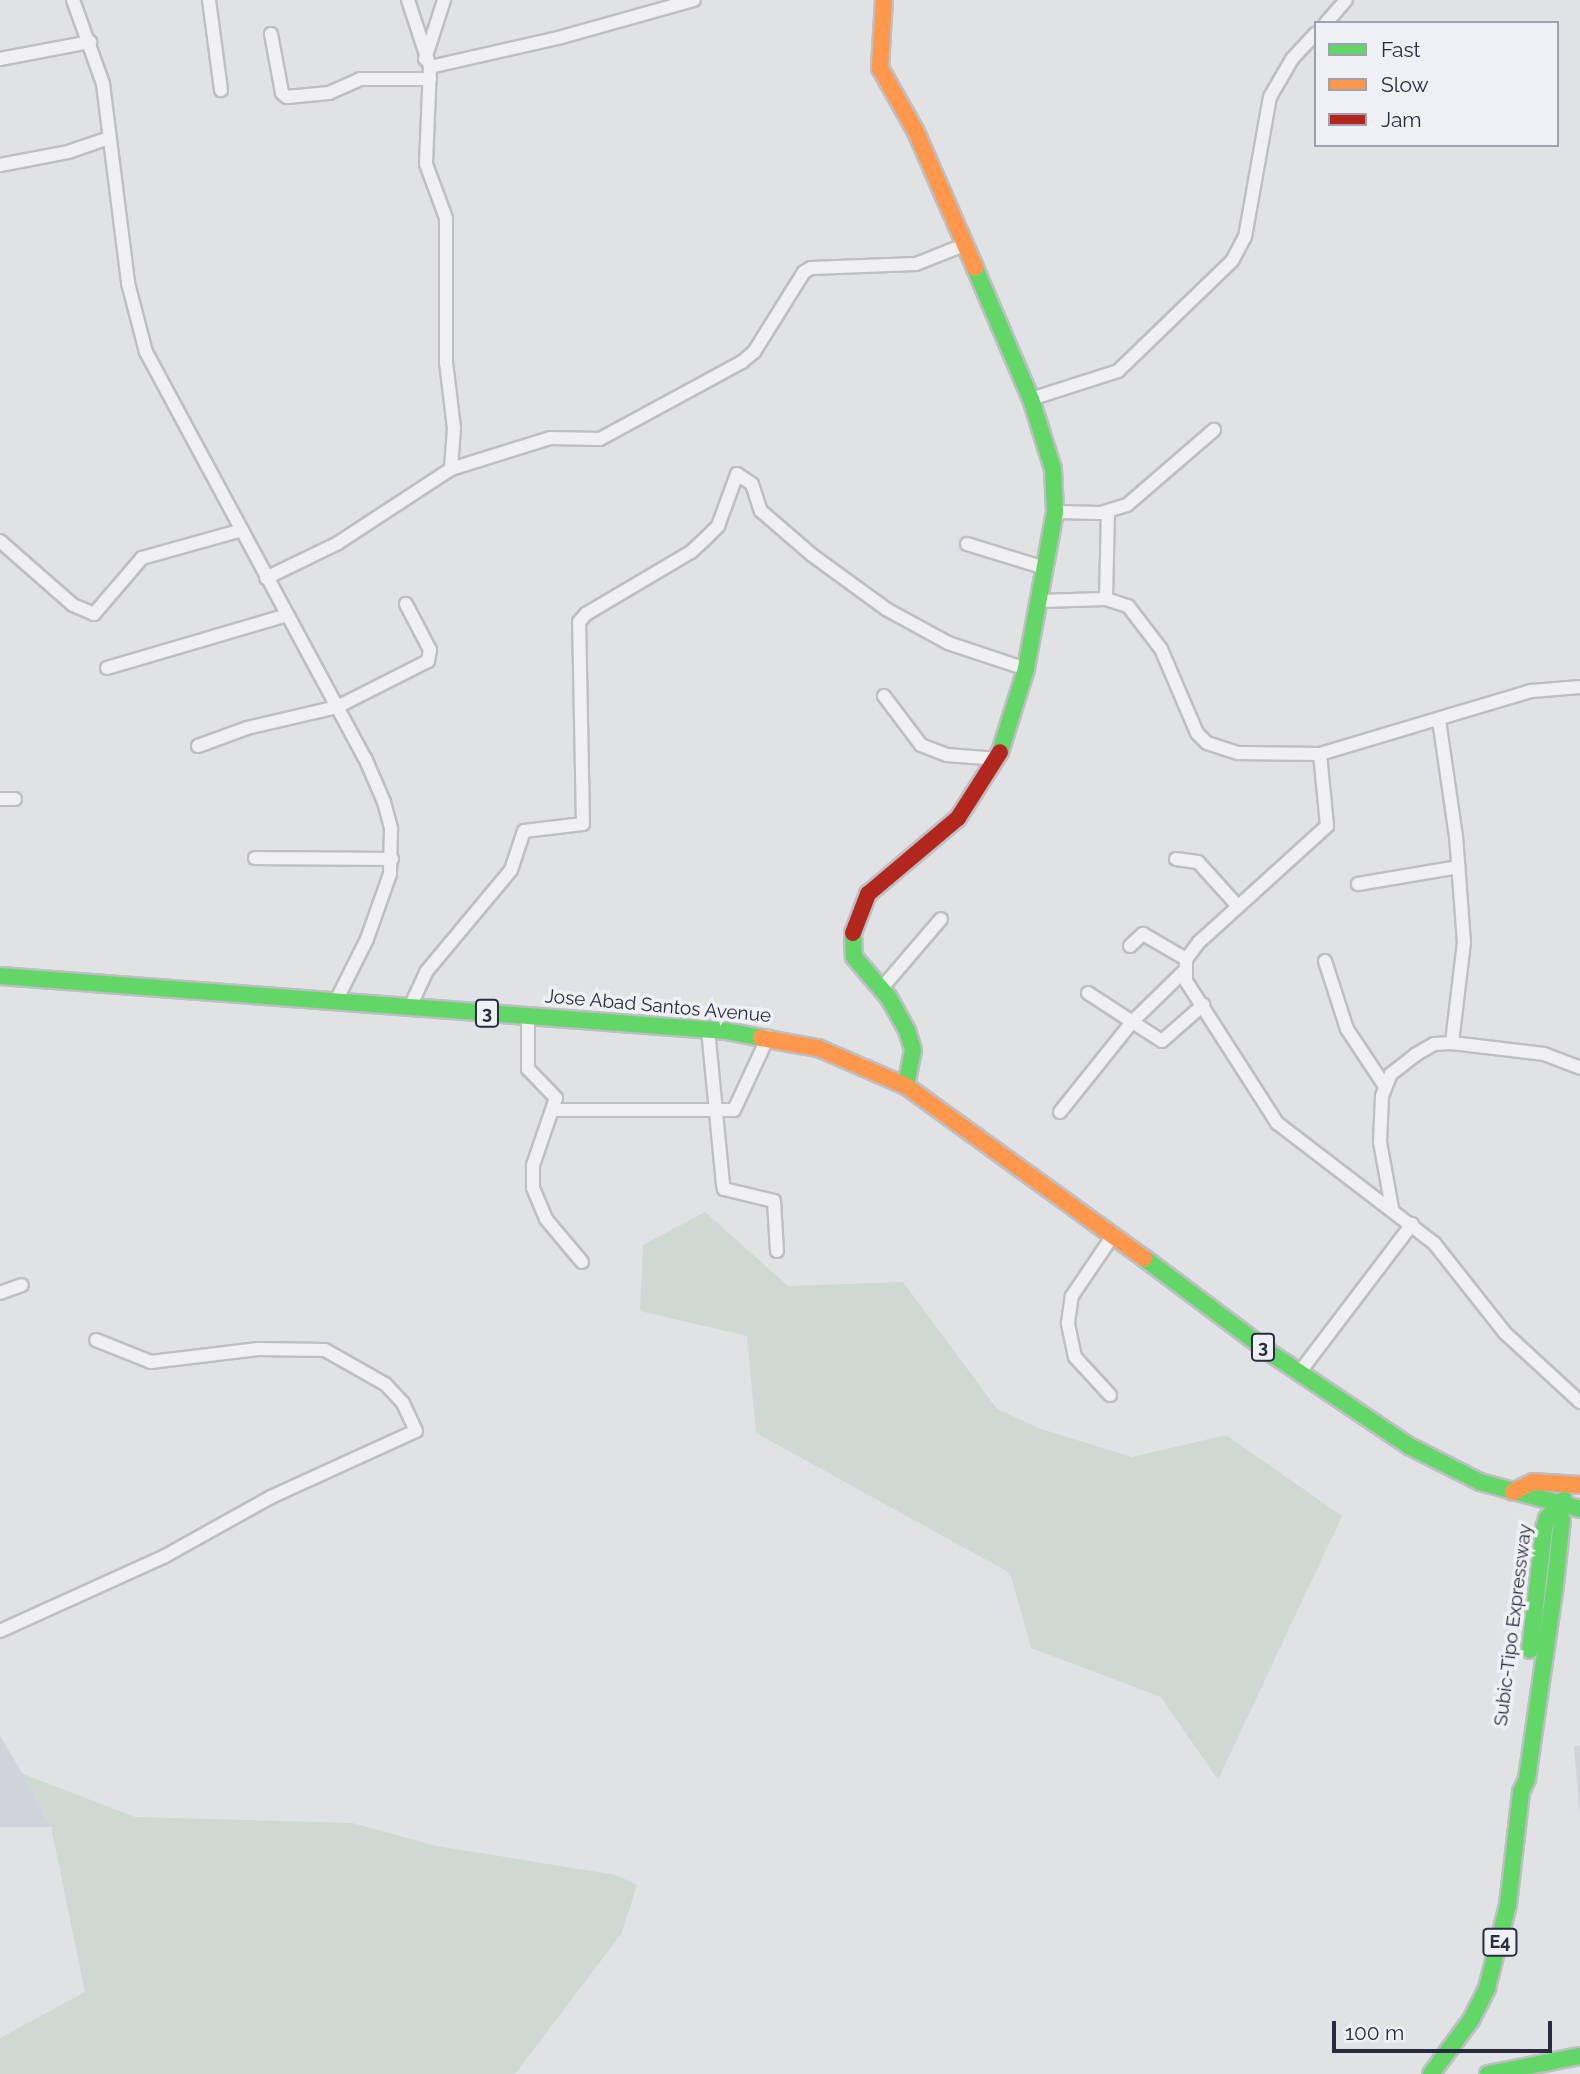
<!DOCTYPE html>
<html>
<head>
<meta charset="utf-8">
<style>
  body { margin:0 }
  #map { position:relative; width:1580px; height:2074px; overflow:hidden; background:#e1e2e6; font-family:Raleway,sans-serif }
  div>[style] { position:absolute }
  .built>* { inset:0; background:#d1d3da }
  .green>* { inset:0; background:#cfd9d1 }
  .roads { filter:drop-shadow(2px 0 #bebfc3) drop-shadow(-2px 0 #bebfc3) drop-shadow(0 2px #bebfc3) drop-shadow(0 -2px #bebfc3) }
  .street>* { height:12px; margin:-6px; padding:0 6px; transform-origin:6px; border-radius:6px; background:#f0f0f2 }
  .fast>* { height:16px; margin:-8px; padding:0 8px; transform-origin:8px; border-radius:8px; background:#63d668 }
  .slow>* { height:16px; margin:-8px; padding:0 8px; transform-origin:8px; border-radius:8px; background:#ff974d }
  .jam>* { height:16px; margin:-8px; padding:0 8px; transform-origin:8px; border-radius:8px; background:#b3261e }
  span { translate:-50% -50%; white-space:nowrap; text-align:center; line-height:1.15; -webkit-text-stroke:7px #eef0f5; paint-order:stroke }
  .shield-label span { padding:2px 5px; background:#eef0f5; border:2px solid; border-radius:5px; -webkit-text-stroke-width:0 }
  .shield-label { font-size:18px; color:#282c3e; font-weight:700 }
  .street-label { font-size:19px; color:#282c3e }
  .legend { position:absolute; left:1314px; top:21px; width:245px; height:126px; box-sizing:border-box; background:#eef0f5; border:2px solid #9fa2ac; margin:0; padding:9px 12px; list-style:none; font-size:21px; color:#282c3e }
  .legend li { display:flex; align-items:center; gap:14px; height:35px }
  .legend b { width:35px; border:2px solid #9fa2ac }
  .scale { position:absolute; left:1332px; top:2021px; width:220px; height:32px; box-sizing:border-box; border:4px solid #282c3e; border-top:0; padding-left:9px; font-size:21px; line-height:24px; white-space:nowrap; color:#282c3e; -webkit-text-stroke:5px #eef0f5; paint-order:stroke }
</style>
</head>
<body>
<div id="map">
  <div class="built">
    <div style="clip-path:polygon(0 1736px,23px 1774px,51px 1827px,0 1827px)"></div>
    <div style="clip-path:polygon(1580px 1745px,1580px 1816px,1574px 1747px)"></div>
  </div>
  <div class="green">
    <div style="clip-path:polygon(705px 1212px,788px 1286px,903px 1282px,997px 1409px,1041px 1429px,1132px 1457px,1226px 1435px,1342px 1516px,1218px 1780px,1161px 1697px,1031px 1648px,1010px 1573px,756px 1433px,747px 1336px,640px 1311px,643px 1245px)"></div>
    <div style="clip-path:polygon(23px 1774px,135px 1817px,352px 1823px,437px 1846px,616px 1875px,637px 1885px,622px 1933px,515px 2074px,0 2074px,0 2038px,85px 1992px,51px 1827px)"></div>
  </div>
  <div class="roads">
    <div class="street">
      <div style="left:73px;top:0;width:89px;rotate:70.3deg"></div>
      <div style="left:103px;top:84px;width:201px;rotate:82.8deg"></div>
      <div style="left:128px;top:283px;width:71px;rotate:75.4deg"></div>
      <div style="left:146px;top:352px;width:461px;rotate:61.7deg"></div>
      <div style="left:365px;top:758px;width:48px;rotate:66.6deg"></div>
      <div style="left:384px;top:802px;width:28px;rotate:75deg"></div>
      <div style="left:391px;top:829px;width:45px;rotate:91.3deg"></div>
      <div style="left:390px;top:874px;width:69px;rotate:109.5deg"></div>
      <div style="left:367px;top:939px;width:69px;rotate:116.6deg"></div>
      <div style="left:209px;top:0;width:91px;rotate:82.4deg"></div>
      <div style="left:408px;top:0;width:71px;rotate:71.8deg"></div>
      <div style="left:430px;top:67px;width:97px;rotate:92.4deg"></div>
      <div style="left:426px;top:164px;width:58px;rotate:69.7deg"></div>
      <div style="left:446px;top:218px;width:144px;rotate:90deg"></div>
      <div style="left:446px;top:362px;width:66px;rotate:83.1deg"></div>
      <div style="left:454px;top:428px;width:41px;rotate:94.2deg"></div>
      <div style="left:1326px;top:23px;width:30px;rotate:-49deg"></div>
      <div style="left:271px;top:34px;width:60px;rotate:79.4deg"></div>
      <div style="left:282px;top:93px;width:6px;rotate:39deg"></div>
      <div style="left:287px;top:97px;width:42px;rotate:-5.4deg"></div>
      <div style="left:329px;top:93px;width:34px;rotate:-24deg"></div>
      <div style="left:360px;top:79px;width:70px"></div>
      <div style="left:0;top:59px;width:92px;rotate:-10.7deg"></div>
      <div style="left:425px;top:59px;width:62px;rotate:-72.1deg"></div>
      <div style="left:430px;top:67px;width:131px;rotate:-12.8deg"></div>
      <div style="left:558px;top:38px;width:141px;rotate:-15.6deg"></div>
      <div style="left:0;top:165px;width:69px;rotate:-10.8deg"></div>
      <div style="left:68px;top:152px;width:43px;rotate:-18.9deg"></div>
      <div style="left:1031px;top:399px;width:91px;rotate:-17.8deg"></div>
      <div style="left:1118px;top:371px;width:158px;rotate:-44deg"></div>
      <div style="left:1232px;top:261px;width:27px;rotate:-62deg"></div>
      <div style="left:1245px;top:237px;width:142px;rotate:-79.9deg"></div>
      <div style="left:1270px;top:97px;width:44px;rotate:-59.9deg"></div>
      <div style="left:1292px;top:59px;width:35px;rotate:-47deg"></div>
      <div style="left:1055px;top:512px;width:46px;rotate:1.2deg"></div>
      <div style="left:1101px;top:513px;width:27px;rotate:-17deg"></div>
      <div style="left:1127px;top:505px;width:115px;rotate:-40.8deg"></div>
      <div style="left:0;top:541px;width:97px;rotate:41.2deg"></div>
      <div style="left:73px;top:605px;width:23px;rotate:23deg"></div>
      <div style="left:94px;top:614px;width:74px;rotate:-49.4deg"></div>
      <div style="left:142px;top:558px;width:104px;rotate:-15.6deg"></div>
      <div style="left:967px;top:544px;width:82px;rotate:17.1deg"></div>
      <div style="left:266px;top:578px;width:80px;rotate:-25.9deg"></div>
      <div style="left:338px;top:543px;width:135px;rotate:-33.2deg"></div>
      <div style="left:451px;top:469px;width:104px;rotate:-17.4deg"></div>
      <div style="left:550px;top:438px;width:50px;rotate:1.1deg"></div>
      <div style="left:600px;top:439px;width:162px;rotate:-28.5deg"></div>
      <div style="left:742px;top:362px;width:16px;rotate:-40deg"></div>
      <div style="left:754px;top:352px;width:94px;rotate:-58deg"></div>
      <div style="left:804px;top:272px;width:8px;rotate:-30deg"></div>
      <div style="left:811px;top:268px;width:105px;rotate:-2.2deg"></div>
      <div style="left:916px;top:264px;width:52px;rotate:-21.6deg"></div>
      <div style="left:1106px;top:599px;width:87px;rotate:-88.7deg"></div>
      <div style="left:1039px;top:601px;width:67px;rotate:-1.7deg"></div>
      <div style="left:1106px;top:599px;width:23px;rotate:18deg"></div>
      <div style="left:1128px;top:606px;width:54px;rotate:52.5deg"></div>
      <div style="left:1161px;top:649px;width:91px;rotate:66.8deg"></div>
      <div style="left:1197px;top:733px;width:14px;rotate:45deg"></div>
      <div style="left:1207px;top:743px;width:33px;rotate:18deg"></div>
      <div style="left:1238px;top:753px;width:82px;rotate:0.7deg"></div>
      <div style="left:1320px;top:754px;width:221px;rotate:-16.6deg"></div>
      <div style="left:1532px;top:691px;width:48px;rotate:-4.8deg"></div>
      <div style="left:107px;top:668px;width:188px;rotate:-16.4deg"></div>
      <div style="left:884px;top:696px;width:61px;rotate:52.9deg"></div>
      <div style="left:921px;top:745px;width:28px;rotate:21deg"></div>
      <div style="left:947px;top:755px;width:51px;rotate:4.5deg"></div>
      <div style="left:1439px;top:720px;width:117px;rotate:81.7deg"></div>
      <div style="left:1456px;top:836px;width:106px;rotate:85.7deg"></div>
      <div style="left:1464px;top:942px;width:102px;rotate:96.8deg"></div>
      <div style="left:198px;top:746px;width:52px;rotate:-20.2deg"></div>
      <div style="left:247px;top:728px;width:92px;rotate:-13.1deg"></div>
      <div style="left:337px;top:707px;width:102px;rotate:-26.8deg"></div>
      <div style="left:428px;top:661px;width:11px;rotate:-80deg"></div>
      <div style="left:430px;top:650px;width:52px;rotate:-117.6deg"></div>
      <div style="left:1320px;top:754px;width:72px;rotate:84.4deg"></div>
      <div style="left:1327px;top:826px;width:173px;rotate:137.8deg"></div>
      <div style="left:1199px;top:942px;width:21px;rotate:127deg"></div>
      <div style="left:1186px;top:959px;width:22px;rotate:90deg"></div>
      <div style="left:1186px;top:981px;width:169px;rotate:57.3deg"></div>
      <div style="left:1277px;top:1123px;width:198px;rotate:37.4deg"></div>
      <div style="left:1434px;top:1243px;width:115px;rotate:51.7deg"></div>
      <div style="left:1505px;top:1333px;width:102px;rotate:42.6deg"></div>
      <div style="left:0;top:799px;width:15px"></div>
      <div style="left:255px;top:858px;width:137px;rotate:0.4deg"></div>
      <div style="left:1176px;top:859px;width:22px;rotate:8deg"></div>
      <div style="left:1198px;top:862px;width:57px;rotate:47.9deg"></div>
      <div style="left:1358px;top:884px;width:102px;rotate:-9.6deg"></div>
      <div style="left:1130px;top:946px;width:18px;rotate:-43deg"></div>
      <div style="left:1143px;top:934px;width:50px;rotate:30.2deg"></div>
      <div style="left:1325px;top:961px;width:71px;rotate:72.1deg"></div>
      <div style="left:1347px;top:1029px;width:67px;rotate:56.5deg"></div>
      <div style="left:881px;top:989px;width:92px;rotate:-49.4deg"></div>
      <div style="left:1088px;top:993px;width:88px;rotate:33deg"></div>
      <div style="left:1162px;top:1041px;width:55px;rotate:-41.3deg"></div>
      <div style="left:410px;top:1007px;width:38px;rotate:-65deg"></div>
      <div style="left:426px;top:972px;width:133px;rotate:-50.2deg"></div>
      <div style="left:511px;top:870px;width:41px;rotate:-71.6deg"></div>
      <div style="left:524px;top:831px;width:59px;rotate:-6.8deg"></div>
      <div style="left:583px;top:824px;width:202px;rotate:-91.1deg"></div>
      <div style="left:579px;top:622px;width:11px;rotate:-49deg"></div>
      <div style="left:586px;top:614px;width:122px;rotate:-30.6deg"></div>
      <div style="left:691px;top:552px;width:22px;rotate:-43deg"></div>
      <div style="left:707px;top:537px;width:16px;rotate:-45deg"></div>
      <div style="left:718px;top:526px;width:55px;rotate:-69.9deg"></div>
      <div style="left:737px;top:474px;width:18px;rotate:34deg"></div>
      <div style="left:752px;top:484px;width:28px;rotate:72deg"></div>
      <div style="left:761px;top:511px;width:67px;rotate:40.8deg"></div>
      <div style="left:812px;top:555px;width:92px;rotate:36.1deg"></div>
      <div style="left:886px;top:609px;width:71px;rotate:28.7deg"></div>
      <div style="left:948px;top:643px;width:82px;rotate:18.4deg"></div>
      <div style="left:528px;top:1015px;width:54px;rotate:90deg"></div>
      <div style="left:528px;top:1069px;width:40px;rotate:46deg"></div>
      <div style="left:556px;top:1098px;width:71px;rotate:108.9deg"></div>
      <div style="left:533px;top:1165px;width:23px;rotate:90deg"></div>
      <div style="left:533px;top:1188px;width:34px;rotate:67deg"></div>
      <div style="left:546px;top:1219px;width:56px;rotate:50.1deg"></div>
      <div style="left:708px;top:1029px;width:156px;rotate:84.5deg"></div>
      <div style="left:723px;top:1184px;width:5px;rotate:79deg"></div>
      <div style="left:724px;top:1189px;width:51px;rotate:13.5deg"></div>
      <div style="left:774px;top:1201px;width:50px;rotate:86.6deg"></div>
      <div style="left:553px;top:1110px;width:181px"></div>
      <div style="left:734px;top:1110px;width:81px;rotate:-65deg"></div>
      <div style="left:1060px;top:1112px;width:115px;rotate:-51.3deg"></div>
      <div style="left:1132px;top:1022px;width:73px;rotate:-44.4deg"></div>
      <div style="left:1392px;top:1208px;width:67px;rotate:-100.3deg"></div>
      <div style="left:1380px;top:1142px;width:46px;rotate:-87.5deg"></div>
      <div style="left:1382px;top:1096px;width:24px;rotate:-68deg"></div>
      <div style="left:1391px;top:1074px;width:31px;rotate:-38deg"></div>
      <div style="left:1415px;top:1055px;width:22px;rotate:-30deg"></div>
      <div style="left:1434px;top:1044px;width:18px;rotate:-3deg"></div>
      <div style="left:1452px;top:1043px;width:93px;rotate:6.8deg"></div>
      <div style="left:1544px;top:1054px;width:39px;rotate:21deg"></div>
      <div style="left:0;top:1293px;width:23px;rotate:-20deg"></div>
      <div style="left:1299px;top:1373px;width:187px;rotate:-52.8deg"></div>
      <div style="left:1110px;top:1395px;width:52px;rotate:-132.6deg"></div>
      <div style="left:1075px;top:1357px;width:35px;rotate:-102deg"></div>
      <div style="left:1068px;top:1323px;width:27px;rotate:-82deg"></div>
      <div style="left:1072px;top:1296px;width:75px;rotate:-55.9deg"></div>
      <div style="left:0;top:1631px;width:181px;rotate:-24.4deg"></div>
      <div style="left:165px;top:1556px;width:121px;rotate:-29.1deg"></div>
      <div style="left:271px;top:1497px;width:159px;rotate:-24.5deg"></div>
      <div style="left:416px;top:1431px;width:31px;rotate:-115deg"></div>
      <div style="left:403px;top:1403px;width:26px;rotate:-133deg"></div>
      <div style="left:385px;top:1384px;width:69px;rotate:-150.5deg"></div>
      <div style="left:325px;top:1350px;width:67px;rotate:-179.1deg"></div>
      <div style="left:258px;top:1349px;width:108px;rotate:173.1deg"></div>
      <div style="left:151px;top:1362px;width:59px;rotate:-158.2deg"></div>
    </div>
    <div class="fast">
      <div style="left:975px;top:268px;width:142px;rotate:66.9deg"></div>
      <div style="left:1031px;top:399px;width:73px;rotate:72.6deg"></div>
      <div style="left:1053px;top:469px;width:43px;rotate:87.3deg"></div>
      <div style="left:1055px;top:512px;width:160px;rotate:100.5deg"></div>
      <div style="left:1026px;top:669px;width:87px;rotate:107.4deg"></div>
      <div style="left:853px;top:933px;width:24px;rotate:88deg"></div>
      <div style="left:854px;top:957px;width:54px;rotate:49.5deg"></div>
      <div style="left:889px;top:998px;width:38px;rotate:61deg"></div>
      <div style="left:907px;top:1031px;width:20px;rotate:72deg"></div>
      <div style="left:913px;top:1050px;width:37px;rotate:101deg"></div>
      <div style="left:0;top:976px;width:728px;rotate:4.33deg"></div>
      <div style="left:726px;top:1031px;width:36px;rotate:11deg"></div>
      <div style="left:1144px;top:1258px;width:156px;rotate:36.9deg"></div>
      <div style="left:1269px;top:1352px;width:169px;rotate:33.9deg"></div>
      <div style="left:1409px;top:1446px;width:80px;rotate:26.9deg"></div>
      <div style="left:1480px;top:1482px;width:104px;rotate:15.1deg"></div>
      <div style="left:1530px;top:1650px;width:122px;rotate:-83.4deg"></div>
      <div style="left:1544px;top:1529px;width:11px;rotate:-75deg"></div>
      <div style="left:1547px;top:1518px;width:25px;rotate:-47deg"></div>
      <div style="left:1431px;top:2074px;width:67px;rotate:-53.5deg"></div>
      <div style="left:1471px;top:2020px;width:36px;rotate:-63deg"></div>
      <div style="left:1487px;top:1988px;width:86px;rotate:-75.8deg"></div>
      <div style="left:1508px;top:1905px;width:114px;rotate:-83.4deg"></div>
      <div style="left:1521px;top:1792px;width:14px;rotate:-65deg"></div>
      <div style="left:1527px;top:1779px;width:196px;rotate:-81.8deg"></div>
      <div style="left:1555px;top:1585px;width:65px;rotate:-83.9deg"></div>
      <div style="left:1562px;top:1520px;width:16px;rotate:-112deg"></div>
      <div style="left:1488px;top:2074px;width:94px;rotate:-11.1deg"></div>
    </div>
    <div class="slow">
      <div style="left:884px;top:0;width:68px;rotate:93.4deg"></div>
      <div style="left:880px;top:68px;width:73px;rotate:60.6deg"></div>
      <div style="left:916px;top:132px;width:148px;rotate:66.5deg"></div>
      <div style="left:761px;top:1038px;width:58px;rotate:10deg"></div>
      <div style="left:818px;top:1048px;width:96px;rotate:23.4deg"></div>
      <div style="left:906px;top:1086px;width:294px;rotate:35.9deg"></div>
      <div style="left:1513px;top:1492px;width:22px;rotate:-27deg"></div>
      <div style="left:1533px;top:1482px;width:47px;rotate:3.7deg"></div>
    </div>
    <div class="jam">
      <div style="left:853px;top:933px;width:42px;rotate:-69deg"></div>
      <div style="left:868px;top:894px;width:118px;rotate:-40.2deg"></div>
      <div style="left:958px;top:818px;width:78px;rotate:-57.5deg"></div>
    </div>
  </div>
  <div class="shield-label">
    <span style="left:487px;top:1013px">3</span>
    <span style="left:1263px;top:1347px">3</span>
    <span style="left:1500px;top:1942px">E4</span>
  </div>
  <div class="street-label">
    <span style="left:658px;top:1006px;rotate:5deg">Jose Abad Santos Avenue</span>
    <span style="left:1513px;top:1625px;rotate:-83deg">Subic-Tipo Expressway</span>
  </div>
  <ul class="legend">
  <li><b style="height:9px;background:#63d668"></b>Fast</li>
  <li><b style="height:9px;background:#ff974d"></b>Slow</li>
  <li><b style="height:9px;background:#b3261e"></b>Jam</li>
  </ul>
  <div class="scale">100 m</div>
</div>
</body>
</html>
